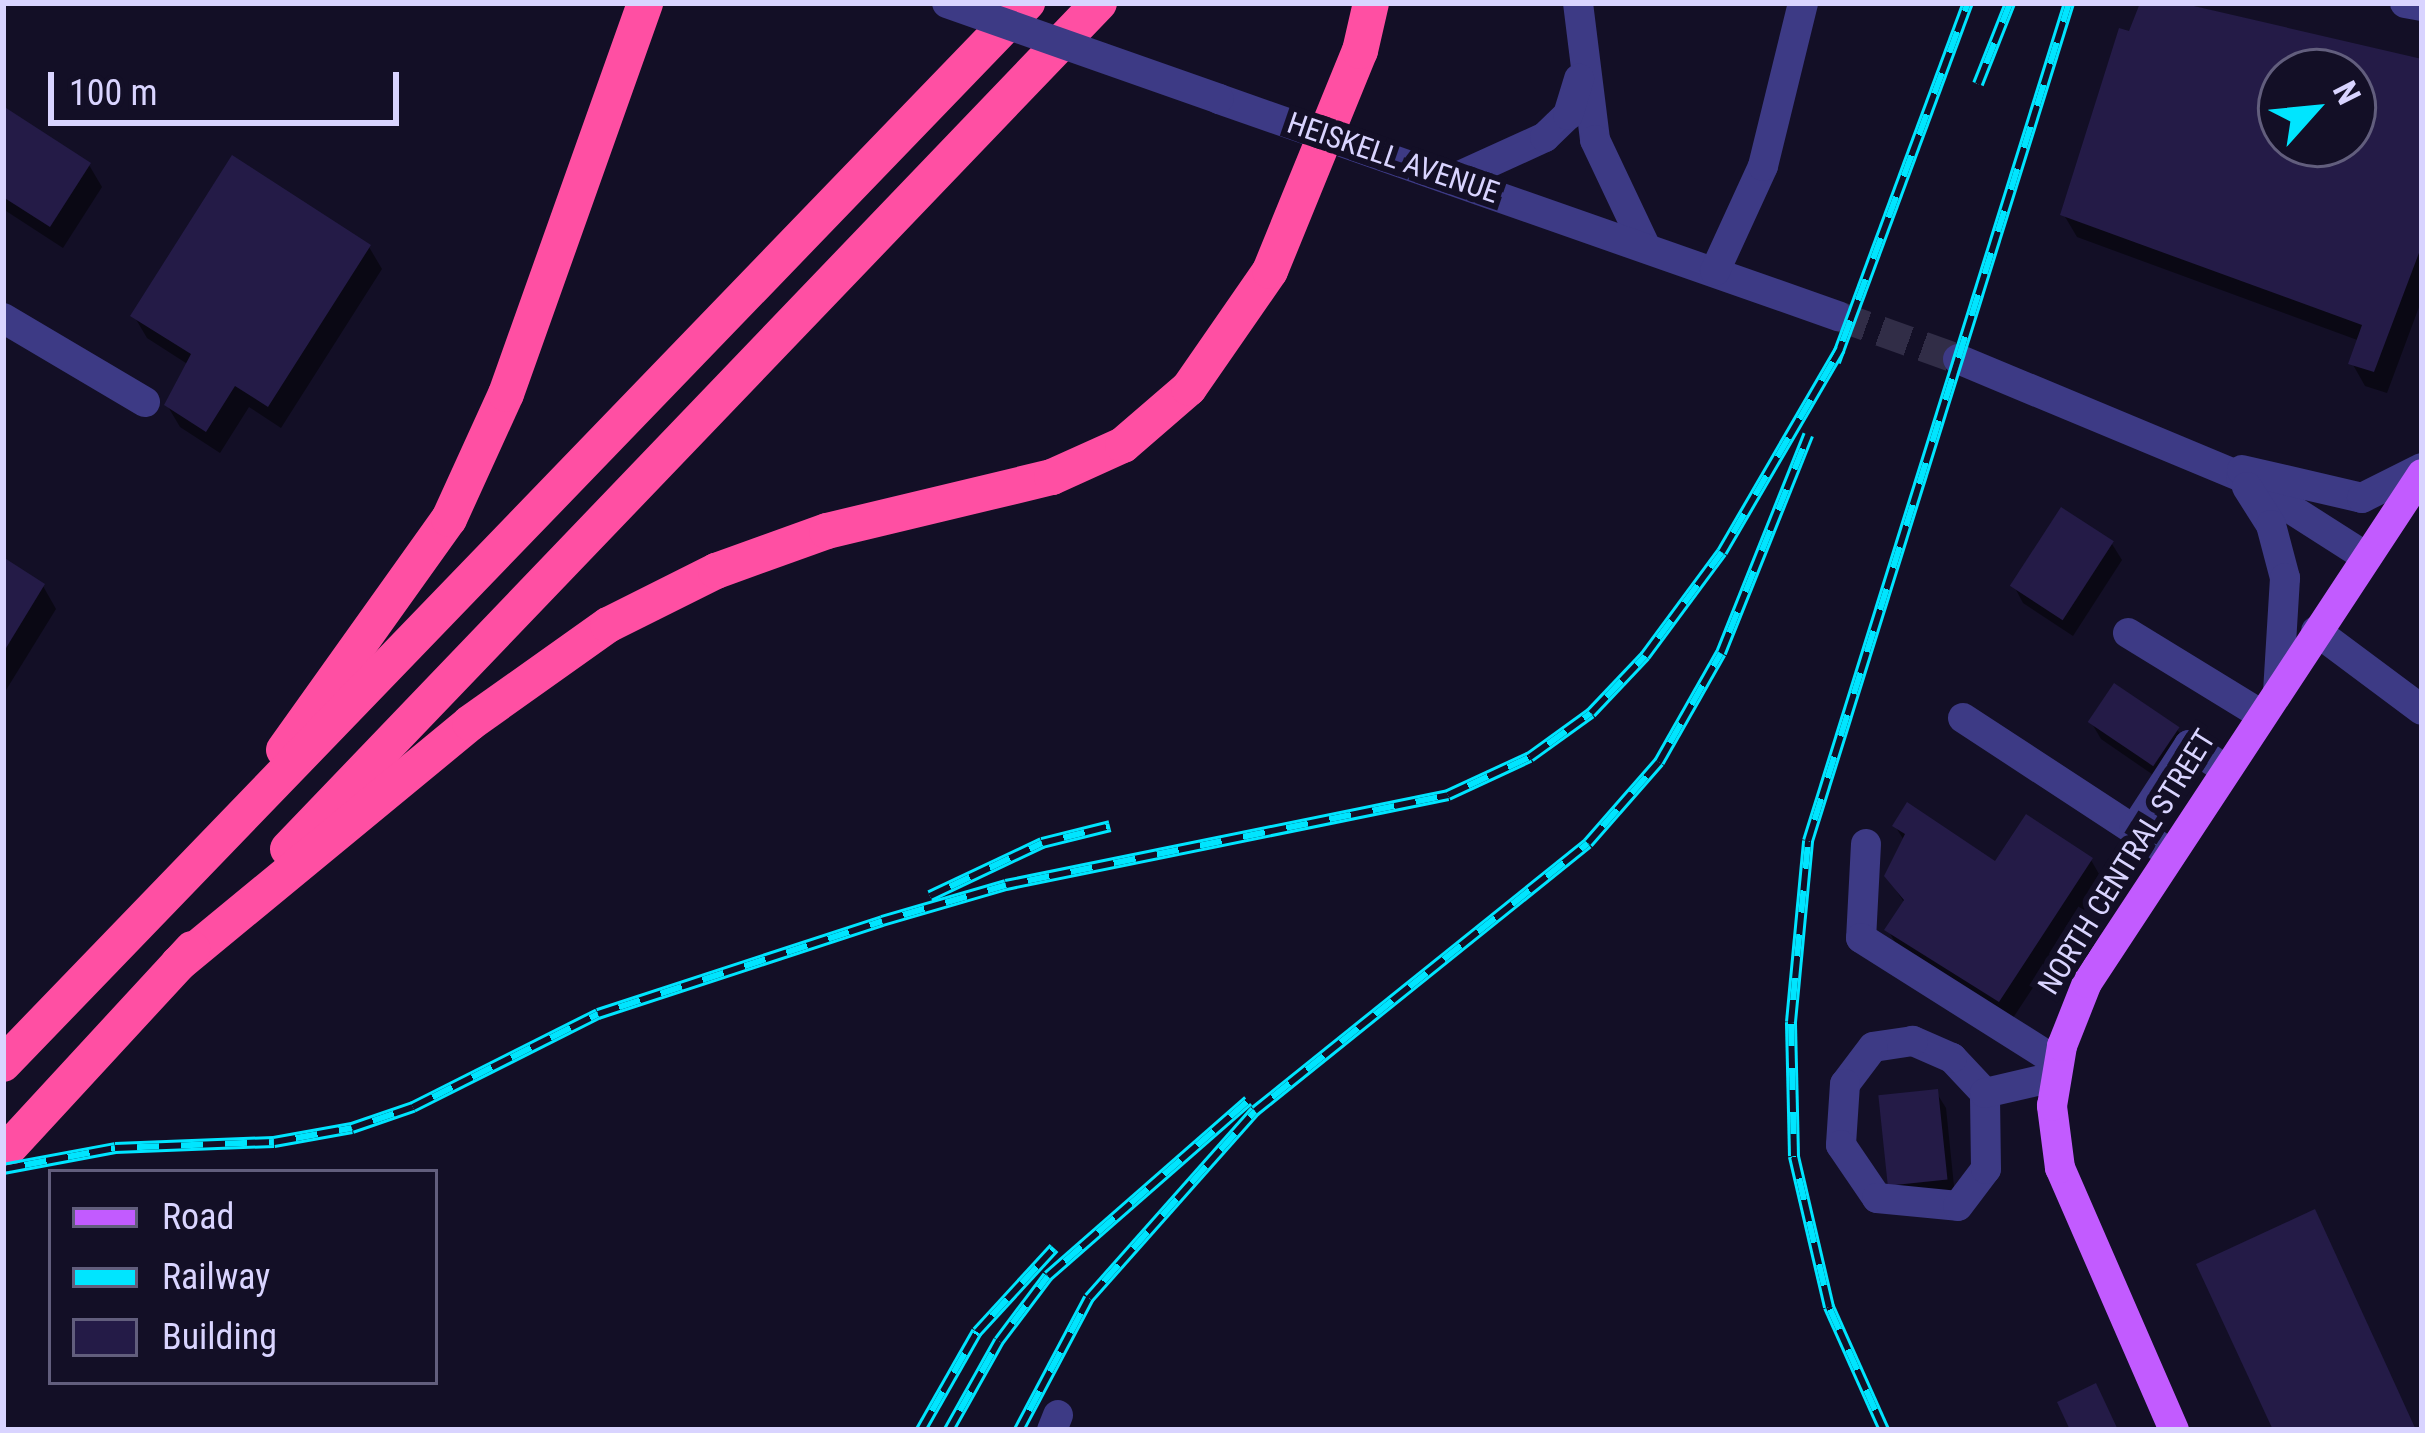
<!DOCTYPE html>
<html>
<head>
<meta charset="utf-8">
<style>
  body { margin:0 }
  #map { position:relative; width:2425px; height:1433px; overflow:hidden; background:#130f26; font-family:"Roboto Condensed",sans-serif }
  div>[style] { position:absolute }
  .shadow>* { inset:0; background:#0007 }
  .building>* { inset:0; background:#241b47; transform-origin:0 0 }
  .minor-tunnel>* { height:30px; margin-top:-15px; transform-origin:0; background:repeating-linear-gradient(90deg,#312d47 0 30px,transparent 0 45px) }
  .minor>* { height:30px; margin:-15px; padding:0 15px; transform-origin:15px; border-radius:15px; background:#3d3a85 }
  .major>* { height:30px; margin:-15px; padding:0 15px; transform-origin:15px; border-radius:15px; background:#c25bff }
  .highway>* { height:36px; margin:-18px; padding:0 18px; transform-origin:18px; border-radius:18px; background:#ff4fa3 }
  .rail>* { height:12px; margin-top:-6px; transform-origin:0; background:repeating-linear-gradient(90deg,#130f26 0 22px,#00e5ff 0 44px); box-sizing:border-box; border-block:3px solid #00e5ff }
  .minor-bridge>* { height:30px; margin:-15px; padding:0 15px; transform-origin:15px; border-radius:15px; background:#3d3a85 }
  span { translate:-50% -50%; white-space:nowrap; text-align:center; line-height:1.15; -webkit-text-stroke:12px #130f26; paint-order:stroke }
  .street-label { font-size:30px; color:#d9d4ff }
  .frame { position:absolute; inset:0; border:6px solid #d9d4ff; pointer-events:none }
  .legend { position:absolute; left:48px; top:1169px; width:390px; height:216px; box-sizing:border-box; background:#130f26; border:3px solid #625e7d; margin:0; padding:15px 21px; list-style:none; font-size:36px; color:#d9d4ff }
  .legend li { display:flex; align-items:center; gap:24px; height:60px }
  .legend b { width:60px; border:3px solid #625e7d }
  .north { position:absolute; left:2257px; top:48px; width:120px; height:120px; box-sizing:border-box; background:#130f26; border:3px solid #625e7d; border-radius:50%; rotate:63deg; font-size:33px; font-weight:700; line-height:48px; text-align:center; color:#d9d4ff }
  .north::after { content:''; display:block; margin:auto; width:42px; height:54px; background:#00e5ff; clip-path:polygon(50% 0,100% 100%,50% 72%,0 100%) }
  .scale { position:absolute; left:48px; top:72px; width:351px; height:54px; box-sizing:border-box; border:6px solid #d9d4ff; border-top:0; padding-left:15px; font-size:36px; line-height:42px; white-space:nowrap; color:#d9d4ff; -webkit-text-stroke:9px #130f26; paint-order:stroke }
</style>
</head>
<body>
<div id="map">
  <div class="shadow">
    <div style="clip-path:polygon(evenodd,2144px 3px,2181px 3px,2422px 62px,2422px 299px,2387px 393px,2365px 386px,2352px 363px,2360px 341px,2077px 237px,2064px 215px,2144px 3px,2281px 72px,2353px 72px,2353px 144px,2281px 144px,2281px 72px)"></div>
    <div style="clip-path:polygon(3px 110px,89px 165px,102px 187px,63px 248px,3px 209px)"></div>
    <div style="clip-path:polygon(369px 247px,382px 269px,281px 428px,249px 407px,220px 453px,180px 427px,167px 405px,189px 365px,147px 338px,134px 316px)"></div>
    <div style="clip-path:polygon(2112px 544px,2122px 560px,2073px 636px,2023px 603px,2014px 586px)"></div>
    <div style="clip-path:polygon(3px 561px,43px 586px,56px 609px,3px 695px)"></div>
    <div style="clip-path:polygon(2091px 722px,2177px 729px,2187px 746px,2162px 781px,2101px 739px)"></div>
    <div style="clip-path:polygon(1895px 826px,1996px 866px,2091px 860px,2103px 881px,2011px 1021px,1900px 951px,1888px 930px,1905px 904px,1887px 876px,1905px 842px)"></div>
    <div style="clip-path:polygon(1936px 1092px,1946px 1108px,1955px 1196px,1901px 1195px,1891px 1179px)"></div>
  </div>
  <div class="building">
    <div style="clip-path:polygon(evenodd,2140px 3px,2181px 3px,2422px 59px,2422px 245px,2374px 372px,2348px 364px,2362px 325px,2060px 215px,2119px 28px,2129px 31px,2140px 3px,2281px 72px,2353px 72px,2353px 144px,2281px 144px,2281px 72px)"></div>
    <div style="clip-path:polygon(3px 106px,91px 163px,50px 227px,3px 197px)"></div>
    <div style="clip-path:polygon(232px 155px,371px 245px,268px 407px,235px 386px,206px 432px,164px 405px,191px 354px,130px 316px)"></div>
    <div style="left:2061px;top:507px;width:63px;height:94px;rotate:33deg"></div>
    <div style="clip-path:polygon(3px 557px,45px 584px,3px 653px)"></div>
    <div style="left:2114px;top:683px;width:79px;height:47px;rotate:34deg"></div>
    <div style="clip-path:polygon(1907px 802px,1995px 861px,2026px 814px,2093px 858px,1999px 1002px,1884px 930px,1904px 900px,1884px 876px,1905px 834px,1892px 826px)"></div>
    <div style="left:1938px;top:1089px;width:91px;height:60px;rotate:84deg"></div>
    <div style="clip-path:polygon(2315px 1209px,2416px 1430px,2273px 1430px,2196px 1264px)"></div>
    <div style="clip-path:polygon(2096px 1383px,2118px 1430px,2070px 1430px,2057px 1402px)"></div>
  </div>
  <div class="minor-tunnel">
    <div style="left:1838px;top:316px;width:127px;rotate:19.7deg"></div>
  </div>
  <div class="minor">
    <div style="left:1578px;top:3px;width:138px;rotate:82.9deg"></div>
    <div style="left:1595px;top:140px;width:117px;rotate:64.7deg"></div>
    <div style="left:2405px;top:3px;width:17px;rotate:10deg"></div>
    <div style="left:1219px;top:99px;width:656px;rotate:19.32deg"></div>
    <div style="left:1453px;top:179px;width:101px;rotate:-24.5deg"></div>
    <div style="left:1545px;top:137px;width:32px;rotate:-44deg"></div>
    <div style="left:1568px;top:115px;width:38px;rotate:-73deg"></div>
    <div style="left:1715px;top:271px;width:115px;rotate:-65.4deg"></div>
    <div style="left:1763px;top:166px;width:168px;rotate:-76.2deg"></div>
    <div style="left:3px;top:318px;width:165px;rotate:30.6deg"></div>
    <div style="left:1958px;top:359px;width:307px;rotate:22.6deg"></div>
    <div style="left:2241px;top:477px;width:148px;rotate:32.6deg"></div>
    <div style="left:2242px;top:470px;width:123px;rotate:13.1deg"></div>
    <div style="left:2362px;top:498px;width:67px;rotate:-26.6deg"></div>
    <div style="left:2247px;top:487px;width:45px;rotate:57.7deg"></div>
    <div style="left:2271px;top:525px;width:55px;rotate:75.2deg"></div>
    <div style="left:2285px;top:578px;width:113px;rotate:93.5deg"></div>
    <div style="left:2316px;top:631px;width:132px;rotate:36.7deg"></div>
    <div style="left:2128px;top:633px;width:157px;rotate:31.5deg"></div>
    <div style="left:1963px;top:718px;width:249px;rotate:33.2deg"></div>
    <div style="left:2134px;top:830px;width:101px;rotate:-57.1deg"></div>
    <div style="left:2189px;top:745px;width:45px;rotate:34deg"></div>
    <div style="left:1866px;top:844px;width:94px;rotate:93deg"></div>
    <div style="left:1861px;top:938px;width:232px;rotate:32.3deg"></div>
    <div style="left:1985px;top:1093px;width:48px;rotate:-133.3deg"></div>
    <div style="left:1952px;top:1058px;width:43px;rotate:-156.4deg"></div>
    <div style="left:1913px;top:1041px;width:40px;rotate:171.5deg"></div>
    <div style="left:1873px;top:1047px;width:46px;rotate:127.1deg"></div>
    <div style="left:1845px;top:1084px;width:61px;rotate:93.8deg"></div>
    <div style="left:1841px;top:1145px;width:64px;rotate:55.8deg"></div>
    <div style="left:1877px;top:1198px;width:81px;rotate:5.6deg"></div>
    <div style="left:1958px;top:1206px;width:46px;rotate:-52.9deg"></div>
    <div style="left:1986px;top:1169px;width:76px;rotate:-90.8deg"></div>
    <div style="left:1985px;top:1093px;width:71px;rotate:-13.1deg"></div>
    <div style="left:1052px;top:1430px;width:16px;rotate:-68deg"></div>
  </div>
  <div class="major">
    <div style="left:2174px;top:1430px;width:286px;rotate:-113.5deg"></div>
    <div style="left:2060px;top:1168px;width:63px;rotate:-97.4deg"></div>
    <div style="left:2052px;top:1106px;width:61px;rotate:-80.5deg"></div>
    <div style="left:2062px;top:1046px;width:68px;rotate:-68.4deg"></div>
    <div style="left:2087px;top:983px;width:609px;rotate:-56.65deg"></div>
  </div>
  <div class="highway">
    <div style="left:284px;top:750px;width:284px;rotate:-54.5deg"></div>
    <div style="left:449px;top:519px;width:137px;rotate:-65.5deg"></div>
    <div style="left:506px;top:394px;width:415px;rotate:-70.4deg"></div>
    <div style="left:288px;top:849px;width:1172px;rotate:-46.21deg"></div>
    <div style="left:178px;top:964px;width:379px;rotate:-39.5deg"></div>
    <div style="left:470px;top:723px;width:169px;rotate:-35.4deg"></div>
    <div style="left:608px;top:625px;width:121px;rotate:-26.6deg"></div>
    <div style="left:716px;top:571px;width:118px;rotate:-19.8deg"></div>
    <div style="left:827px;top:531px;width:231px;rotate:-13.5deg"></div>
    <div style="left:1052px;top:477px;width:78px;rotate:-24.3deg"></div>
    <div style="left:1123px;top:445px;width:87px;rotate:-40.8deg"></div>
    <div style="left:1189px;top:388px;width:142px;rotate:-55.3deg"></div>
    <div style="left:1270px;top:271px;width:238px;rotate:-67.8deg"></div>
    <div style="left:1360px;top:51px;width:49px;rotate:-77.1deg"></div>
    <div style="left:3px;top:1064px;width:1475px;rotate:-46.02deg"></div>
    <div style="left:3px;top:1154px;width:279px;rotate:-47.3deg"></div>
  </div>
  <div class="rail">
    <div style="left:1978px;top:84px;width:87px;rotate:-68.4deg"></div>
    <div style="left:1835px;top:362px;width:383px;rotate:-69.7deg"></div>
    <div style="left:930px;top:896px;width:124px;rotate:-25.3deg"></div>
    <div style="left:1042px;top:843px;width:70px;rotate:-14deg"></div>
    <div style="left:3px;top:1169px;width:114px;rotate:-10.6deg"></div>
    <div style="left:115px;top:1148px;width:159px;rotate:-2.2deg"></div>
    <div style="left:274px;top:1142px;width:79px;rotate:-10.2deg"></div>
    <div style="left:352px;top:1128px;width:65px;rotate:-19deg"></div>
    <div style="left:413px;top:1107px;width:207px;rotate:-26.7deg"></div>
    <div style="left:598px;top:1014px;width:299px;rotate:-18.1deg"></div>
    <div style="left:882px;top:921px;width:129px;rotate:-16.2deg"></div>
    <div style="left:1006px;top:885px;width:451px;rotate:-11.5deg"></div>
    <div style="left:1448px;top:795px;width:90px;rotate:-24.9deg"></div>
    <div style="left:1530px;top:757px;width:75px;rotate:-35.8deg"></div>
    <div style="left:1591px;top:713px;width:79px;rotate:-46.5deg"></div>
    <div style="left:1645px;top:656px;width:129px;rotate:-53.5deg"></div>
    <div style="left:1722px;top:552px;width:235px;rotate:-59.8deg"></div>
    <div style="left:921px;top:1430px;width:113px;rotate:-60.3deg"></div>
    <div style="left:977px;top:1332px;width:114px;rotate:-47.5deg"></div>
    <div style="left:949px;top:1430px;width:102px;rotate:-60.7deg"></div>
    <div style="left:999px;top:1341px;width:81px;rotate:-53deg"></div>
    <div style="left:1048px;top:1276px;width:266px;rotate:-41.2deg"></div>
    <div style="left:1019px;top:1430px;width:149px;rotate:-62.1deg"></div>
    <div style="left:1089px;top:1298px;width:250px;rotate:-48.4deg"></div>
    <div style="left:1255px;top:1111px;width:427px;rotate:-38.8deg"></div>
    <div style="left:1588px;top:843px;width:108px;rotate:-48.8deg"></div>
    <div style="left:1659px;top:762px;width:125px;rotate:-60.4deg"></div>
    <div style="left:1721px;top:653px;width:235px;rotate:-68.2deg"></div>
    <div style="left:1884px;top:1430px;width:135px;rotate:-114.1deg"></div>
    <div style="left:1829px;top:1307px;width:155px;rotate:-103.1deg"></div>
    <div style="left:1794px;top:1156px;width:134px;rotate:-91.3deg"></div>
    <div style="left:1791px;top:1022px;width:182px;rotate:-84.6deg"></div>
    <div style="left:1808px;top:841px;width:878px;rotate:-72.7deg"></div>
  </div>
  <div class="minor-bridge">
    <div style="left:947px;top:3px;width:288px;rotate:19.4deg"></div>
  </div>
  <div class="street-label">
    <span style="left:1393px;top:158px;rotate:19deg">HEISKELL AVENUE</span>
    <span style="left:2127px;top:862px;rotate:-58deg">NORTH CENTRAL STREET</span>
  </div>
  <div class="frame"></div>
  <ul class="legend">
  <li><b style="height:15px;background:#c25bff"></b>Road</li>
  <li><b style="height:15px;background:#00e5ff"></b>Railway</li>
  <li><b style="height:33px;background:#241b47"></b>Building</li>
  </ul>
  <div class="north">N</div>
  <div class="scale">100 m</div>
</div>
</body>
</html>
